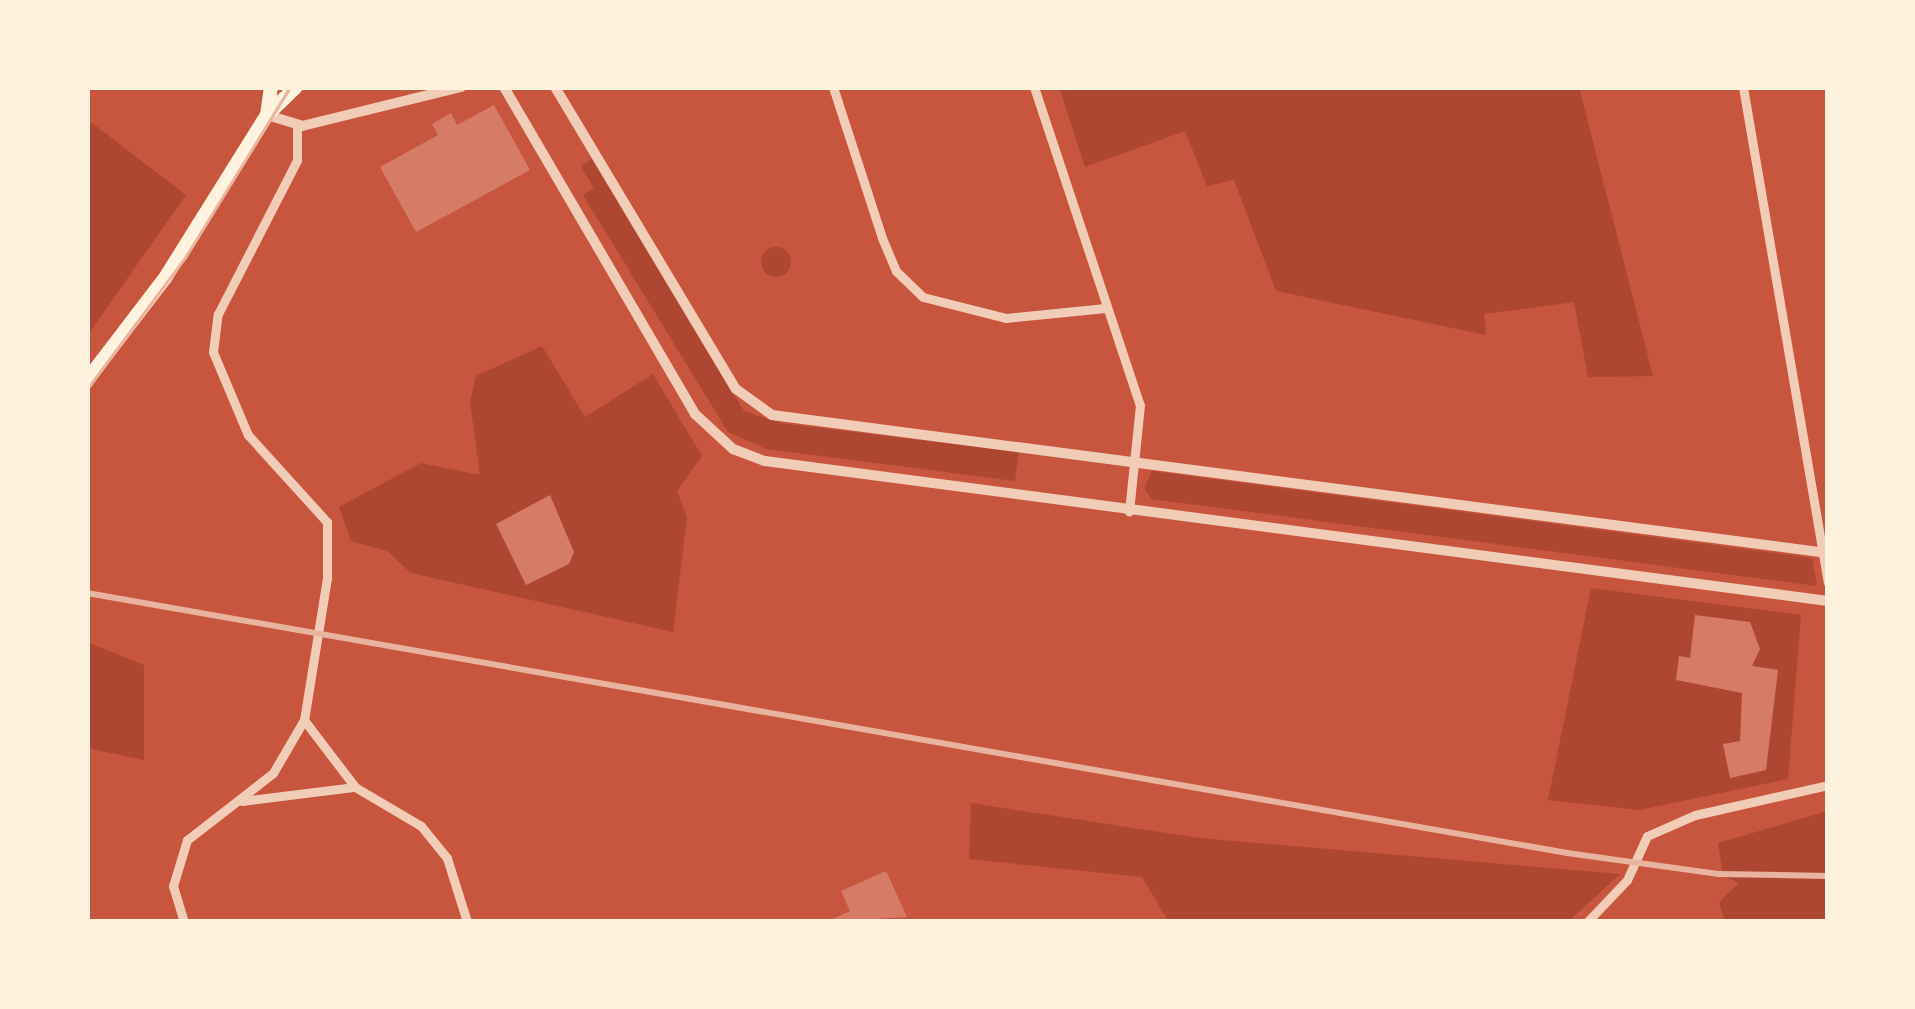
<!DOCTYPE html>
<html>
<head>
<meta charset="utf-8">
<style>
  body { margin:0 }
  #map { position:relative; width:1915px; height:1009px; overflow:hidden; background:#c8553d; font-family:Rubik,sans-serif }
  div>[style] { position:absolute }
  .green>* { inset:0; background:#ae4732 }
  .round { border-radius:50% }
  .building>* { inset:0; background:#d67c66 }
  .minor>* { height:9px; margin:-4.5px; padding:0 4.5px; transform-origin:4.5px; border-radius:4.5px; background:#f1ccb7 }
  .tertiary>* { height:10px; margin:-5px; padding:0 5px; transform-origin:5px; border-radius:5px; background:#f1ccb7 }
  .primary>* { height:14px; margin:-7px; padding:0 7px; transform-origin:7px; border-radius:7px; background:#fff3e0 }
  .tram>* { height:3px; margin:-1.5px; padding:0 1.5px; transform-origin:1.5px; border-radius:1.5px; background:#e9b49f }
  .rail>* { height:6px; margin:-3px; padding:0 3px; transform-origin:3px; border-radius:3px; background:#e9b49f }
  span { translate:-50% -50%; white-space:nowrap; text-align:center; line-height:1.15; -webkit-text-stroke:12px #fff3e0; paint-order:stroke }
  .frame { position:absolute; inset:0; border:90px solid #fff3e0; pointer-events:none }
</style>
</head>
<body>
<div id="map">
  <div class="green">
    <div style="clip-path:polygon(1059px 87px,1579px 87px,1653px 376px,1588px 377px,1574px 302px,1484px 314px,1486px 335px,1276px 291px,1234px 180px,1207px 186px,1185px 131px,1085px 167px)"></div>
    <div style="clip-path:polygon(92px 123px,186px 195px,87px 336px,87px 128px)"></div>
    <div style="clip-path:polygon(592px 159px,744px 411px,780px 423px,1019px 452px,1015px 481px,766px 449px,728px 432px,583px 195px,594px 188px,581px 166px)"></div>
    <div class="round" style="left:761px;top:247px;width:30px;height:30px"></div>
    <div style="clip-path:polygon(542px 346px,585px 417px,653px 374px,702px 456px,677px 491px,687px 517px,673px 632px,411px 573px,387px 551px,351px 541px,339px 507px,421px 463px,480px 475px,470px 402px,476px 376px)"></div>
    <div style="clip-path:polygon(1152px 471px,1812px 558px,1817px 586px,1151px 499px,1144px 488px)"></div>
    <div style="clip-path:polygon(1591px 588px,1801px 615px,1788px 779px,1639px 810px,1548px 800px)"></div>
    <div style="clip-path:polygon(87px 642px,144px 665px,144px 760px,87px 748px)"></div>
    <div style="clip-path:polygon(971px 803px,1199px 838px,1620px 874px,1568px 922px,1169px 922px,1142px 877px,969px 859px)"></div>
    <div style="clip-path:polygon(1828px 811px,1828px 922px,1725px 922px,1719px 902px,1739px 883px,1723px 876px,1718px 843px)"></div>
  </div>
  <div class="building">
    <div style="clip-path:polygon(494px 105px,530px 170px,416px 232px,380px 167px,438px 135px,432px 124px,451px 113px,457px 125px)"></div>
    <div style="clip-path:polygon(550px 495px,574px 552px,569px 564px,526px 585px,496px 524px)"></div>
    <div style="clip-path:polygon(1695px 615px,1750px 622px,1760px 649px,1752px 666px,1778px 670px,1766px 770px,1730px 778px,1723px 744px,1740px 741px,1742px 693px,1676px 680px,1679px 656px,1690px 658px)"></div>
    <div style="clip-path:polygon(886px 871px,907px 917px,826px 922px,850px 911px,841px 891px)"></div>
  </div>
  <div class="minor">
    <div style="left:833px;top:87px;width:159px;rotate:72deg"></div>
    <div style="left:882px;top:238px;width:36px;rotate:67deg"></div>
    <div style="left:896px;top:271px;width:37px;rotate:44deg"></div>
    <div style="left:923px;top:297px;width:86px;rotate:14.2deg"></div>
    <div style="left:1006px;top:318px;width:100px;rotate:-5.7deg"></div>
    <div style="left:1034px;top:87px;width:335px;rotate:71.6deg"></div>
    <div style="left:1140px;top:405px;width:107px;rotate:95.9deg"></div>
    <div style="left:1743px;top:87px;width:503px;rotate:80.28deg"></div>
    <div style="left:304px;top:720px;width:84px;rotate:52.7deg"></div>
    <div style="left:355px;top:787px;width:77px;rotate:30.6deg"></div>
    <div style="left:421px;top:826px;width:41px;rotate:50.9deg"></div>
    <div style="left:447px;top:858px;width:67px;rotate:72.6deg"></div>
    <div style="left:242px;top:801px;width:114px;rotate:-7.1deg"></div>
    <div style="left:184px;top:922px;width:38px;rotate:-107deg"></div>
    <div style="left:173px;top:886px;width:48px;rotate:-73.1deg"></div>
    <div style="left:187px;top:840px;width:109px;rotate:-37.9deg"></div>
    <div style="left:273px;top:773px;width:61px;rotate:-59.7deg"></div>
    <div style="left:304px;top:720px;width:144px;rotate:-80.8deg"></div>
    <div style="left:327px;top:578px;width:56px;rotate:-90deg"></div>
    <div style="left:327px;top:522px;width:118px;rotate:-132.2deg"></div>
    <div style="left:248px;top:435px;width:90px;rotate:-112.9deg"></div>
    <div style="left:213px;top:352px;width:38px;rotate:-83deg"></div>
    <div style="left:218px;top:314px;width:173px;rotate:-62.8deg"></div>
    <div style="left:297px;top:160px;width:34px;rotate:-90deg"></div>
    <div style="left:1587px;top:922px;width:58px;rotate:-46.4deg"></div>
    <div style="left:1627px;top:880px;width:48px;rotate:-65.6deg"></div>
    <div style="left:1647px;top:836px;width:52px;rotate:-23.6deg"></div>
    <div style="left:1695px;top:815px;width:136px;rotate:-12.7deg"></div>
  </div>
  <div class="tertiary">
    <div style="left:504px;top:87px;width:379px;rotate:59.7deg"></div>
    <div style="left:695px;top:414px;width:52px;rotate:42.6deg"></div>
    <div style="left:733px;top:449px;width:34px;rotate:21deg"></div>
    <div style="left:765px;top:461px;width:1072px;rotate:7.5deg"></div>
    <div style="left:555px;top:87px;width:352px;rotate:59.1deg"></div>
    <div style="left:736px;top:389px;width:44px;rotate:35.8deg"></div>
    <div style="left:772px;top:415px;width:1065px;rotate:7.45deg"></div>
    <div style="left:267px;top:115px;width:37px;rotate:17deg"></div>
    <div style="left:302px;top:126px;width:164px;rotate:-13.8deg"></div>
  </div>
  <div class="primary">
    <div style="left:267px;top:115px;width:28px;rotate:-82deg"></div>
    <div style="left:87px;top:380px;width:128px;rotate:-52.6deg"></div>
    <div style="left:165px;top:278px;width:192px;rotate:-58deg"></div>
    <div style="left:267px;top:115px;width:40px;rotate:-44deg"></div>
  </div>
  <div class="tram">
    <div style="left:87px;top:389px;width:166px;rotate:-53.3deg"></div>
    <div style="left:186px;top:256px;width:198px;rotate:-58.4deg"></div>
  </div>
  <div class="rail">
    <div style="left:87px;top:593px;width:1503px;rotate:9.96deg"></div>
    <div style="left:1567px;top:853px;width:152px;rotate:7.9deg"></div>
    <div style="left:1718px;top:874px;width:110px;rotate:1deg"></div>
  </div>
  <div class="frame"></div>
</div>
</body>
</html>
